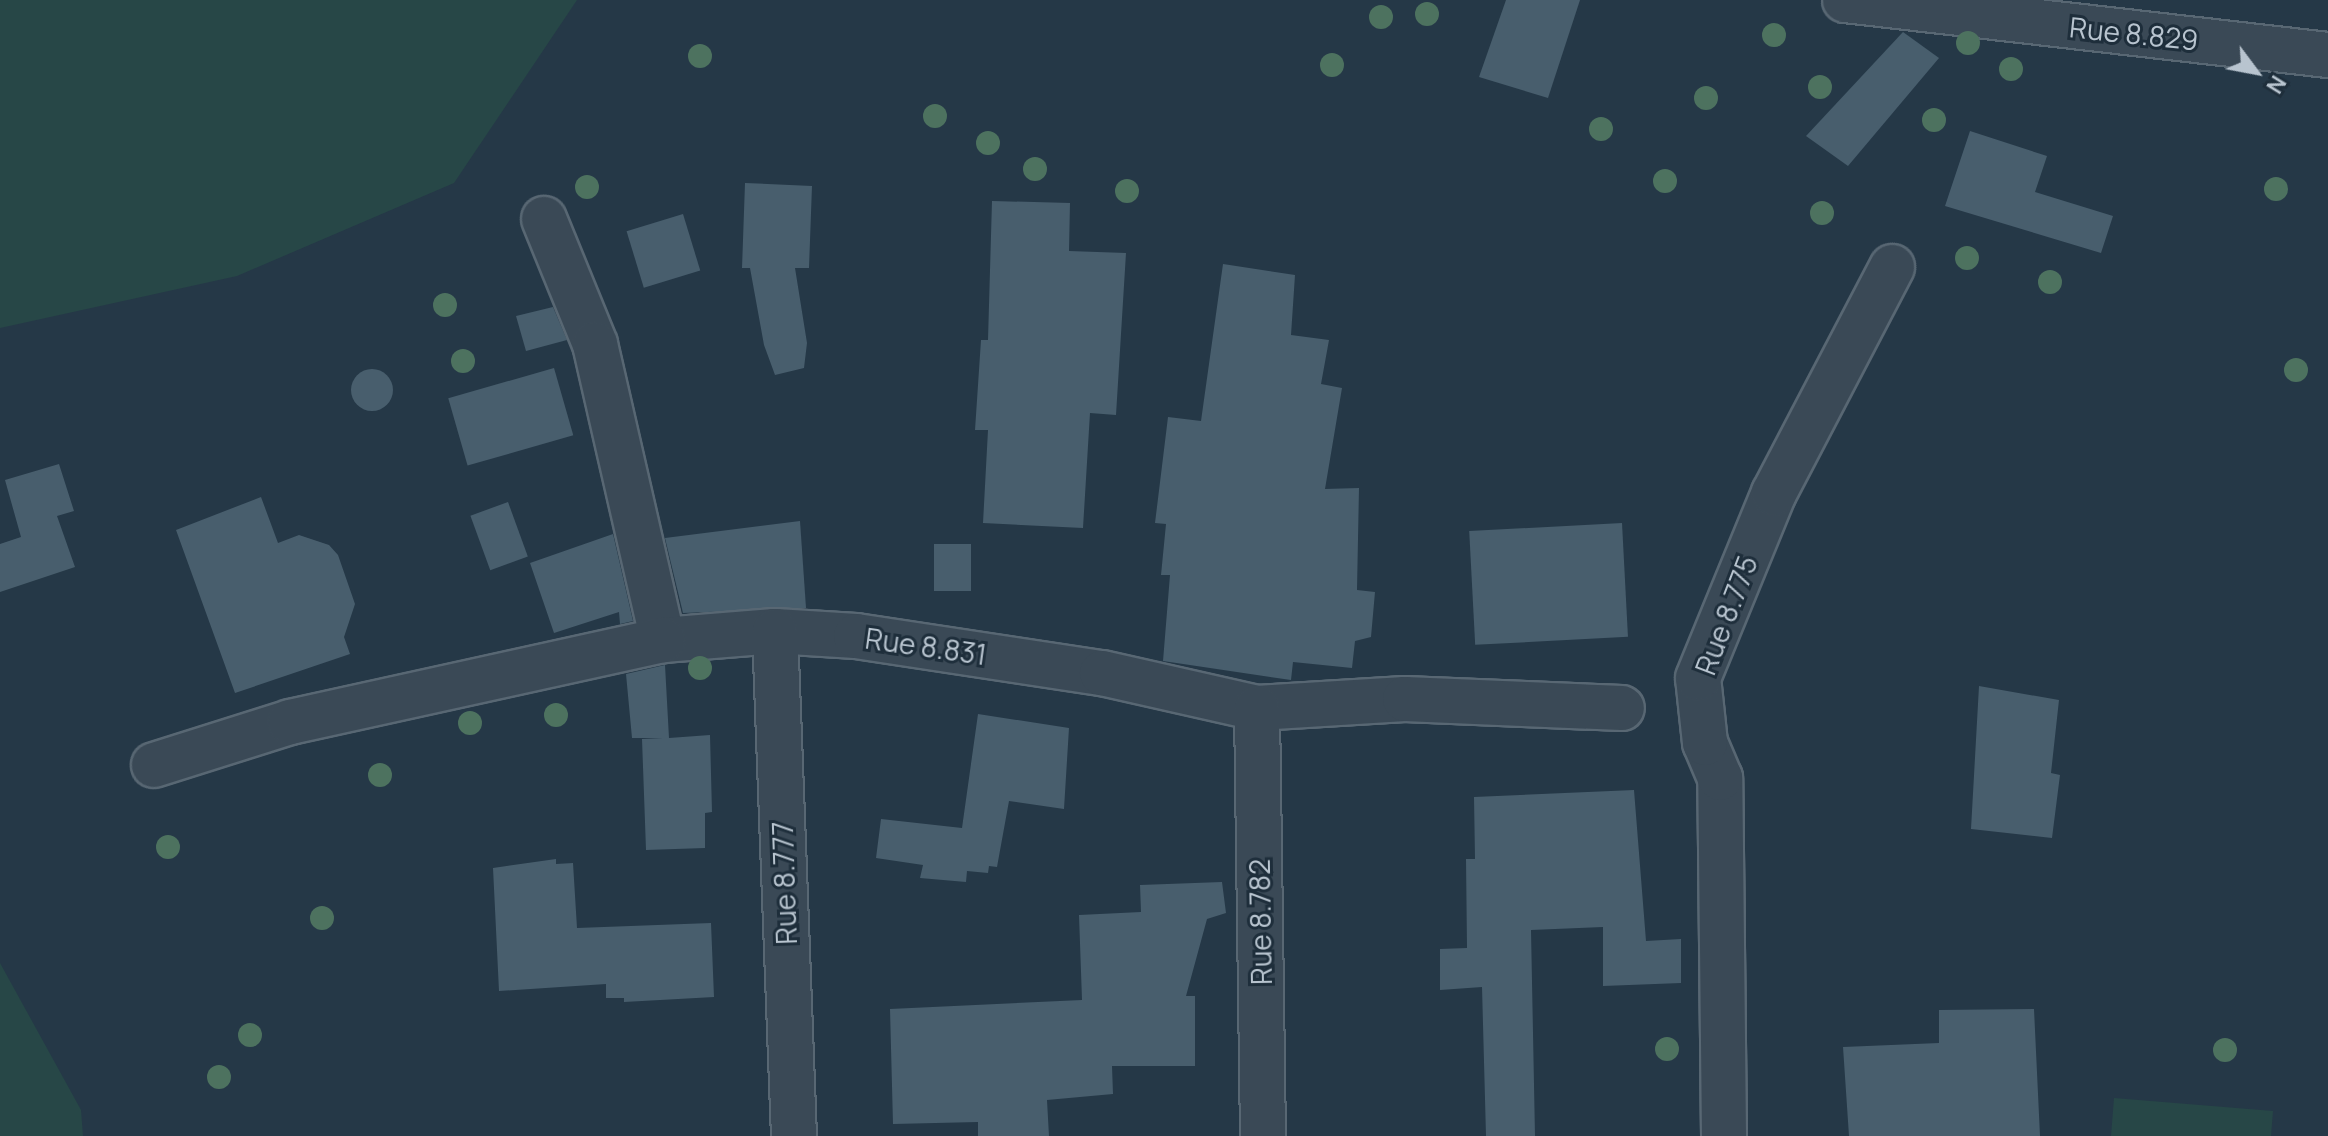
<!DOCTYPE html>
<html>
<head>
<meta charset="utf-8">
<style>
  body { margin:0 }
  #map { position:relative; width:2328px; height:1136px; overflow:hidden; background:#253847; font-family:Manrope,sans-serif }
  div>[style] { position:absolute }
  .green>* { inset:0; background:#274747 }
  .building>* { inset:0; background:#485e6d; transform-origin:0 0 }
  .round { border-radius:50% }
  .roads { filter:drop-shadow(2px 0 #586773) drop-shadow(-2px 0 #586773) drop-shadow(0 2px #586773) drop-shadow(0 -2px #586773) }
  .minor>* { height:44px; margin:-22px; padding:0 22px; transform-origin:22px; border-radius:22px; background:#3a4956 }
  .trees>* { width:24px; height:24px; margin:-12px; border-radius:50%; background:#4d725f }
  span { translate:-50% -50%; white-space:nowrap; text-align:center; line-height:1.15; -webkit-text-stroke:6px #1e2e3b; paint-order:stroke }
  .street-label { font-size:28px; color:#b8c4cf }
  .north { position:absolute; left:2216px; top:32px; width:80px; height:80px; -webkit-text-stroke:6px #1e2e3b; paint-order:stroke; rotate:122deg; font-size:22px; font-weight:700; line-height:32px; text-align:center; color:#b8c4cf }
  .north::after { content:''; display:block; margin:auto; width:28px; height:36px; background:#b8c4cf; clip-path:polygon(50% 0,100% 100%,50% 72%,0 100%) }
</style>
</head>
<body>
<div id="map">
  <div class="green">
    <div style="clip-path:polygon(0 0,577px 0,454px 183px,237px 276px,0 328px)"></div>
    <div style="clip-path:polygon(0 963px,81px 1110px,83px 1136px,0 1136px)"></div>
    <div style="clip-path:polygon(2114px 1098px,2273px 1111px,2271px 1136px,2111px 1136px)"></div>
  </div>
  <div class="building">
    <div style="clip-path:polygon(1506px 0,1580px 0,1548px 98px,1479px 77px)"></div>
    <div style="clip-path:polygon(1903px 32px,1939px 58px,1848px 166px,1806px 136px)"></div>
    <div style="clip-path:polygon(1970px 131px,2047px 156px,2035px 192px,2113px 216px,2101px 253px,1945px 206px)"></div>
    <div style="clip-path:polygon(745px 183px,812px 186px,809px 268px,795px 268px,807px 343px,804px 368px,775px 375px,764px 345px,750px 268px,742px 268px)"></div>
    <div style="clip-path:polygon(992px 201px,1070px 203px,1069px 251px,1126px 253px,1116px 415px,1090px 413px,1083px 528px,983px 523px,988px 430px,975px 430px,981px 340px,988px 340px)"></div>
    <div style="left:683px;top:214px;width:59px;height:59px;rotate:73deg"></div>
    <div style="clip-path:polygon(1223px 264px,1295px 275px,1291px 335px,1329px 340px,1321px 384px,1342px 388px,1325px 489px,1359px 488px,1357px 590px,1375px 592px,1371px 637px,1355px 641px,1352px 668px,1293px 662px,1291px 680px,1163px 661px,1170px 575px,1161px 575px,1166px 524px,1155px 523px,1168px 417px,1201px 421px)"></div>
    <div style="clip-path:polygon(553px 307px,567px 340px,526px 351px,516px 316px)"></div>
    <div style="left:554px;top:368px;width:70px;height:110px;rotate:74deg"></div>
    <div class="round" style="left:351px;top:369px;width:42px;height:42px"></div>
    <div style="clip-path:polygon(59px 464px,74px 511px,57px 516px,75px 567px,0 592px,0 544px,21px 537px,5px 480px)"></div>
    <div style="clip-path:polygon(261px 497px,278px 543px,299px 535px,329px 545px,338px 555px,355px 604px,344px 637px,350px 654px,235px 693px,176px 530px)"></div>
    <div style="left:508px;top:502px;width:58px;height:40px;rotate:70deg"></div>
    <div style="clip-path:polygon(800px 521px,806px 608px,683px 613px,665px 538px)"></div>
    <div style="left:1622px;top:523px;width:114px;height:153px;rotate:87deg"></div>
    <div style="clip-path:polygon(613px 534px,633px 621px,620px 624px,619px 612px,554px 633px,530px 563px)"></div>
    <div style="left:934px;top:544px;width:37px;height:47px"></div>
    <div style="clip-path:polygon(665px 665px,669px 738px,710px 735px,712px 812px,705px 813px,705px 848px,646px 850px,642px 739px,663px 738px,632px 738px,626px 674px)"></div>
    <div style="clip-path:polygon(1979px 686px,2059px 700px,2051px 773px,2060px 775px,2052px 838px,1971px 829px)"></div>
    <div style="clip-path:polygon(978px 714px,1069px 728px,1064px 809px,1009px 801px,997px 867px,989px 866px,988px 873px,967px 871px,966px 882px,920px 878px,923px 865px,876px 858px,881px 819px,962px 828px)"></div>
    <div style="clip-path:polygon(1634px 790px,1646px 941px,1681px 939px,1681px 983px,1603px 986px,1603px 927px,1531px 930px,1535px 1136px,1486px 1136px,1482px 987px,1440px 990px,1440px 949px,1467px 948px,1466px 859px,1475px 859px,1474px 797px)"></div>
    <div style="clip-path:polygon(556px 859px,556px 864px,573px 863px,577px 928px,711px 923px,714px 997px,624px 1002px,624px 998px,606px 998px,606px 984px,499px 991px,493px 868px)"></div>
    <div style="clip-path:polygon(1222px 882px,1226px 913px,1207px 919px,1186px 996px,1195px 996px,1195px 1066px,1112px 1066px,1113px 1094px,1047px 1100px,1049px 1136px,978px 1136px,978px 1122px,893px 1124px,890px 1009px,1082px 1000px,1079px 915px,1141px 912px,1140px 885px)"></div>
    <div style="clip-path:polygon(2034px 1009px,2040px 1136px,1849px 1136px,1843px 1047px,1939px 1043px,1939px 1010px)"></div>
  </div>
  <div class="roads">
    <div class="minor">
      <div style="left:1845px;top:0;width:486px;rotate:6.5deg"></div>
      <div style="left:544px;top:219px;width:135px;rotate:67.8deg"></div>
      <div style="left:595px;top:344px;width:304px;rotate:77.1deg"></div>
      <div style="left:663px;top:640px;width:112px;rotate:-4.6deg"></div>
      <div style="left:775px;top:631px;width:81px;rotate:3.5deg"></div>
      <div style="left:856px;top:636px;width:249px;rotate:8.6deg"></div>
      <div style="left:1102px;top:673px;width:159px;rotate:12.7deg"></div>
      <div style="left:1257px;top:708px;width:148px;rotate:-3.5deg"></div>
      <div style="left:1405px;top:699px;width:217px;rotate:2.4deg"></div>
      <div style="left:775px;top:631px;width:505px;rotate:87.85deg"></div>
      <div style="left:1257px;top:708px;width:428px;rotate:89.2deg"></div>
      <div style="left:154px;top:765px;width:143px;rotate:-17.5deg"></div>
      <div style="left:290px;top:722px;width:382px;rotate:-12.4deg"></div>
      <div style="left:1724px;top:1136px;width:358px;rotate:-90.6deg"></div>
      <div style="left:1720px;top:778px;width:38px;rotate:-113deg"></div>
      <div style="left:1705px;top:743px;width:65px;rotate:-96.1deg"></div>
      <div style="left:1698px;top:678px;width:200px;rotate:-67.7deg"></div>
      <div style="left:1774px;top:493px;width:255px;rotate:-62.4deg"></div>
    </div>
  </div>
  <div class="trees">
    <div style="left:1427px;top:14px"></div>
    <div style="left:1381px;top:17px"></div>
    <div style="left:1774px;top:35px"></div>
    <div style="left:1968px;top:43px"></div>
    <div style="left:700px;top:56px"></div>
    <div style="left:1332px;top:65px"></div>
    <div style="left:2011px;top:69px"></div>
    <div style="left:1820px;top:87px"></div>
    <div style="left:1706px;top:98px"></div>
    <div style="left:935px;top:116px"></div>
    <div style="left:1934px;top:120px"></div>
    <div style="left:1601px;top:129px"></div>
    <div style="left:988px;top:143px"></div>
    <div style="left:1035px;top:169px"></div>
    <div style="left:1665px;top:181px"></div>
    <div style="left:587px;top:187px"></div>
    <div style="left:2276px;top:189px"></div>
    <div style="left:1127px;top:191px"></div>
    <div style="left:1822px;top:213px"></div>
    <div style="left:1967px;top:258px"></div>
    <div style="left:2050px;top:282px"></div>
    <div style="left:445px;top:305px"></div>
    <div style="left:463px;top:361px"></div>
    <div style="left:2296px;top:370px"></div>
    <div style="left:700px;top:668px"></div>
    <div style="left:556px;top:715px"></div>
    <div style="left:470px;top:723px"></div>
    <div style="left:380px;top:775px"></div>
    <div style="left:168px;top:847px"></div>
    <div style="left:322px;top:918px"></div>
    <div style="left:250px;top:1035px"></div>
    <div style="left:1667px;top:1049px"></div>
    <div style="left:2225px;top:1050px"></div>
    <div style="left:219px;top:1077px"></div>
  </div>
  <div class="street-label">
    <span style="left:2134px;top:33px;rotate:6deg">Rue 8.829</span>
    <span style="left:1726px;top:615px;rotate:-69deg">Rue 8.775</span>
    <span style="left:926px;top:646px;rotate:8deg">Rue 8.831</span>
    <span style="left:784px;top:883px;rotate:-92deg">Rue 8.777</span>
    <span style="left:1260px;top:922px;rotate:-91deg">Rue 8.782</span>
  </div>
  <div class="north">N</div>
</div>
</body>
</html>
